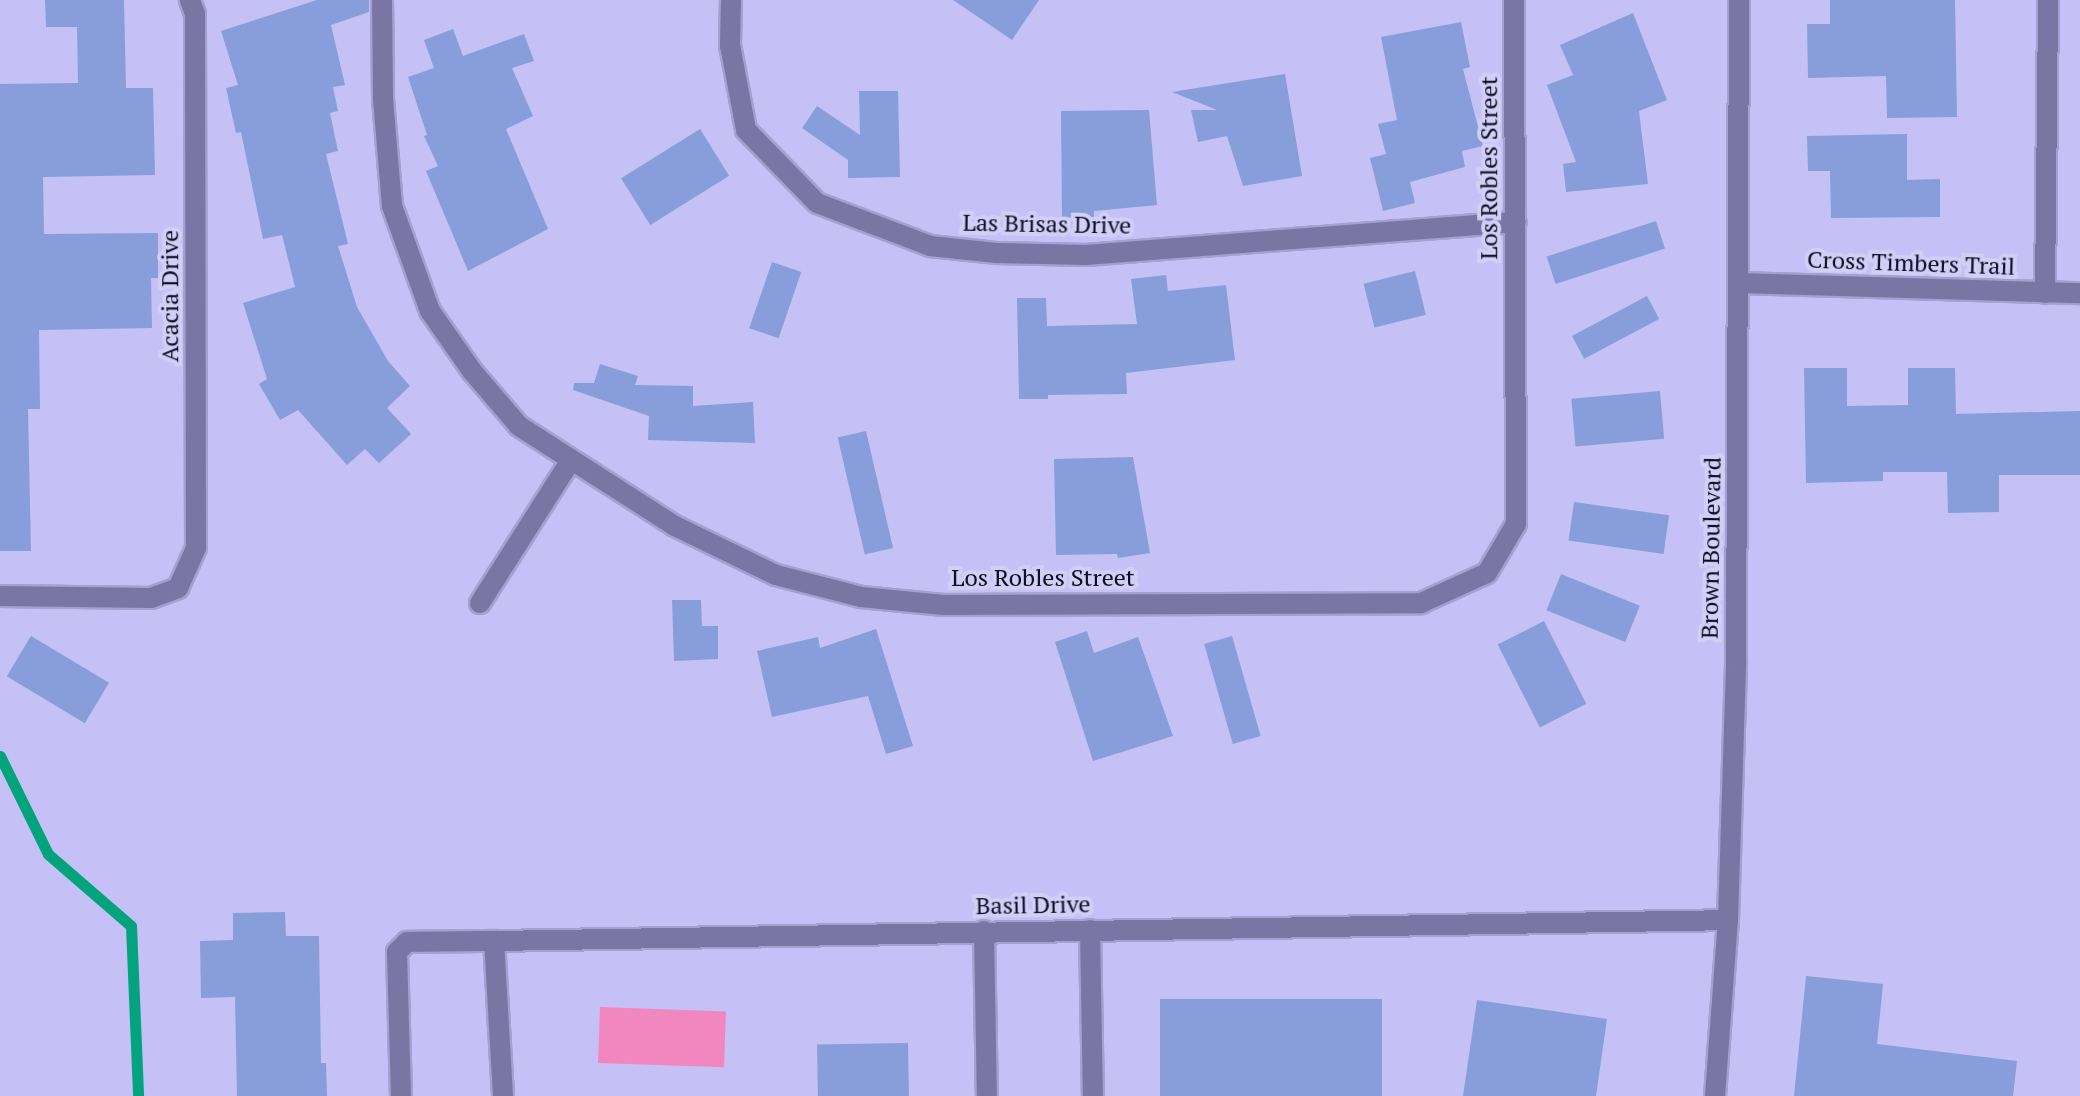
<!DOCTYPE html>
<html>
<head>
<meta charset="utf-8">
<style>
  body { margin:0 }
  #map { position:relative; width:2080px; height:1096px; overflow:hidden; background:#c5c0f5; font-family:"PT Serif",serif }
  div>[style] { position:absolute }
  .green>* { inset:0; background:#f187be; transform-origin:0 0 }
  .stream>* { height:11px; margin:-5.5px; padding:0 5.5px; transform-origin:5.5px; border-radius:5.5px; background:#02a37d }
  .building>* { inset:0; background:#889eda; transform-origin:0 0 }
  .roads { filter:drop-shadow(2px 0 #a5a0cf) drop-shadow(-2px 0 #a5a0cf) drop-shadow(0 2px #a5a0cf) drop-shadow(0 -2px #a5a0cf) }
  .minor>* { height:20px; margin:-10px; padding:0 10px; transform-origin:10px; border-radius:10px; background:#7a75a4 }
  span { translate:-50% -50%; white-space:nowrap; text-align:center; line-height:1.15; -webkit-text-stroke:8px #d2cff7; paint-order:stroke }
  .street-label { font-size:24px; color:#110d24 }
</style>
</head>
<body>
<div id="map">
  <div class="green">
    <div style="left:600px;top:1007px;width:126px;height:56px;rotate:2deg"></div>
  </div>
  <div class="stream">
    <div style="left:0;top:756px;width:109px;rotate:63.9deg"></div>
    <div style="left:48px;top:854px;width:110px;rotate:40.9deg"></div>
    <div style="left:131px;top:926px;width:170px;rotate:87.6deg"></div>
  </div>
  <div class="building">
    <div style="clip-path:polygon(45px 0,124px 0,126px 88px,153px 88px,155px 175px,43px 177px,44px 234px,158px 233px,158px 278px,151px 278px,152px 328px,39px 330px,40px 409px,28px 409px,31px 551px,0 551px,0 84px,78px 83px,77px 27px,46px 27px)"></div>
    <div style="clip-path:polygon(317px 0,369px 0,369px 12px,331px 25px,345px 85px,333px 87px,338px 111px,330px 113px,338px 151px,326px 154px,348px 244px,338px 246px,357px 307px,388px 361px,410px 386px,387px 408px,411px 434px,379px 463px,365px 449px,347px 465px,298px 410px,280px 420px,259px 384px,267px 379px,243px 303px,295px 287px,282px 235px,263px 239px,241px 132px,236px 133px,226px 88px,238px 85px,221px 31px)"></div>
    <div style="clip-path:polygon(953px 0,1039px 0,1012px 40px)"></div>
    <div style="clip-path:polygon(1830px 0,1955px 0,1957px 117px,1887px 118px,1886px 76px,1808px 78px,1807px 24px,1830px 24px)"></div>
    <div style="clip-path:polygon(1633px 13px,1667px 100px,1639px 111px,1648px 184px,1566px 192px,1563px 164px,1576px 162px,1547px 85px,1573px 75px,1560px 45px)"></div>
    <div style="clip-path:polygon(1461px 22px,1470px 67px,1463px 69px,1483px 146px,1462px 151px,1465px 167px,1410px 182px,1415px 203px,1383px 211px,1370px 158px,1386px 154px,1378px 124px,1397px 120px,1381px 37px)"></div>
    <div style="clip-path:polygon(453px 29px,463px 56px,524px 34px,534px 61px,512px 68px,533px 116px,506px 129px,548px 229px,468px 271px,426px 171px,438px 166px,424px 136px,427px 135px,408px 77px,434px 68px,424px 40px)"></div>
    <div style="clip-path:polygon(1285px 74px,1302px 176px,1243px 186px,1227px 136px,1198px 142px,1191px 110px,1217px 110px,1172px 92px)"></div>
    <div style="clip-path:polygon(859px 91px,898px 91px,900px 177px,848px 178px,848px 160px,802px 128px,817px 106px,860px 135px)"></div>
    <div style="clip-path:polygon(1149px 110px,1157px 205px,1094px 211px,1094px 217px,1062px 218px,1061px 111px)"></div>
    <div style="left:700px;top:129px;width:55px;height:93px;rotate:58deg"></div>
    <div style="clip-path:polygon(1907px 134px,1907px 180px,1940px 179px,1940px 217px,1831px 218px,1830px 171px,1808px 171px,1807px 136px)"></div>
    <div style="left:1656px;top:221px;width:29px;height:115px;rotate:72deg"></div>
    <div style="left:772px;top:262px;width:31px;height:70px;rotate:19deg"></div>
    <div style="left:1415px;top:271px;width:45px;height:53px;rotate:76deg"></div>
    <div style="clip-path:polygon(1166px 275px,1168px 291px,1226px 285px,1235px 360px,1126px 373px,1127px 394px,1048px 395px,1048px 399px,1019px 399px,1017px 298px,1046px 298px,1047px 326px,1137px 324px,1131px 279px)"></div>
    <div style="left:1647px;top:296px;width:26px;height:85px;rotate:62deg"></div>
    <div style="clip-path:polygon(600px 364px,638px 376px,635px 385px,693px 386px,693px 406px,753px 402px,755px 443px,648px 440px,649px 416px,573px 390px,574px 383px,594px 383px)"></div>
    <div style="clip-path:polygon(1804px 368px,1847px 368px,1847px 406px,1908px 405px,1908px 368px,1955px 368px,1956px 414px,2080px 411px,2080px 475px,1999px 475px,1999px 512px,1948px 513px,1947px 472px,1883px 472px,1883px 481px,1806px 483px)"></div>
    <div style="left:1660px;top:391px;width:48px;height:89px;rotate:85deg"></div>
    <div style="left:866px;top:431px;width:120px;height:29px;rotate:77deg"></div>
    <div style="clip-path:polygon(1133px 457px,1150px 553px,1118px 558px,1117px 554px,1056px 555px,1054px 459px)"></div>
    <div style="left:1574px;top:502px;width:96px;height:39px;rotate:8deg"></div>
    <div style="left:1561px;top:574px;width:85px;height:39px;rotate:22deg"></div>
    <div style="clip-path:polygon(672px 600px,701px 600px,702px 626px,718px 626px,718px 659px,674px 661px)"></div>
    <div style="left:1544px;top:621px;width:93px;height:52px;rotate:63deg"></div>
    <div style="clip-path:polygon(876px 629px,913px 746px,886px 754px,868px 696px,772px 717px,757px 651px,818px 637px,820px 648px)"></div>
    <div style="clip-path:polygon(1087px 631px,1094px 653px,1138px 637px,1173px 736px,1093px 761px,1055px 642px)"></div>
    <div style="left:31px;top:636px;width:91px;height:47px;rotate:31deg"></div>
    <div style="left:1232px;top:636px;width:104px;height:29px;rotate:74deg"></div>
    <div style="clip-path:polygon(285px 912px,286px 936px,319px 936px,321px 1063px,326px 1063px,327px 1096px,237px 1096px,235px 997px,201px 998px,200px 941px,233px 940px,233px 913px)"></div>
    <div style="clip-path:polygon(1806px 976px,1883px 984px,1877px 1044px,2017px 1061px,2013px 1096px,1794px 1096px)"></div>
    <div style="left:1382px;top:999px;width:97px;height:222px;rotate:90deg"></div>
    <div style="clip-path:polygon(1477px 1000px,1607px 1019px,1596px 1096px,1463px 1096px)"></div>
    <div style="left:908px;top:1043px;width:53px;height:91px;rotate:89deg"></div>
  </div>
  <div class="roads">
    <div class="minor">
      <div style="left:382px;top:0;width:99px;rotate:89.4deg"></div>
      <div style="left:383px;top:99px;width:107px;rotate:85.2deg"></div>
      <div style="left:392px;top:206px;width:112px;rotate:70.1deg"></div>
      <div style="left:430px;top:311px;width:73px;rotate:55deg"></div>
      <div style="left:472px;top:371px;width:72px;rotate:49.5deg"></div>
      <div style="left:519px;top:426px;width:185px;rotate:32.7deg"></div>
      <div style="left:675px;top:526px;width:112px;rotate:25.9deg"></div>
      <div style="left:776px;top:575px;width:88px;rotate:14.5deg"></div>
      <div style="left:861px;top:597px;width:83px;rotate:5.5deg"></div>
      <div style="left:944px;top:605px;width:477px;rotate:-0.2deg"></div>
      <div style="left:1421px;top:603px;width:72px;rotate:-24.4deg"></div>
      <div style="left:1487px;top:573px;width:57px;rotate:-59.4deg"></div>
      <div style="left:1516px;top:524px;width:524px;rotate:-90.22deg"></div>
      <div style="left:731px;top:0;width:45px;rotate:91.3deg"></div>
      <div style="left:730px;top:45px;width:86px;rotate:79.3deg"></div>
      <div style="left:746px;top:130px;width:102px;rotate:45.8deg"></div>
      <div style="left:817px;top:203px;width:121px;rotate:20.8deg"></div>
      <div style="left:930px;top:246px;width:67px;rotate:6deg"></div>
      <div style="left:997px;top:253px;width:89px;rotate:1.3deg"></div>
      <div style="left:1086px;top:255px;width:431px;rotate:-4.4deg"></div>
      <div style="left:1740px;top:283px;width:340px;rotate:1.7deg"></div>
      <div style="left:2045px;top:293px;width:293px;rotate:-89.4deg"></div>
      <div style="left:0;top:596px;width:151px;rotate:0.8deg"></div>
      <div style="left:151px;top:598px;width:29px;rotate:-20deg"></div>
      <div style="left:178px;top:588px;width:44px;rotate:-65.8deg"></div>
      <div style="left:196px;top:548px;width:534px;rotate:-90.11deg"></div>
      <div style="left:195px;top:14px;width:15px;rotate:-110deg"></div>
      <div style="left:480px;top:603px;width:169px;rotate:-57.5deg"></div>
      <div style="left:1090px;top:930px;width:166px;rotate:89deg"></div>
      <div style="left:984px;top:931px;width:165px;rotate:89deg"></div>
      <div style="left:401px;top:1096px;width:144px;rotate:-91.6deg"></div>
      <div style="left:397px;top:952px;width:14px;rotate:-45deg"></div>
      <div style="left:407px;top:942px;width:87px;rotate:-0.7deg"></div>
      <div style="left:503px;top:1096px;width:155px;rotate:-93.3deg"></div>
      <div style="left:494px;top:941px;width:1234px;rotate:-0.97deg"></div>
      <div style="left:1715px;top:1096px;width:176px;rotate:-85.8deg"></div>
      <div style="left:1728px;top:920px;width:259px;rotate:-88.2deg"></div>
      <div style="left:1736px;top:661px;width:661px;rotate:-89.74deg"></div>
    </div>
  </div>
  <div class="street-label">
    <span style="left:1489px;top:168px;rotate:-90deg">Los Robles Street</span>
    <span style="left:1047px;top:224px;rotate:1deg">Las Brisas Drive</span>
    <span style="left:1911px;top:263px;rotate:2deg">Cross Timbers Trail</span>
    <span style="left:170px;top:296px;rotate:-90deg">Acacia Drive</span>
    <span style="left:1711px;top:548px;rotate:-89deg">Brown Boulevard</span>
    <span style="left:1043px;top:578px">Los Robles Street</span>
    <span style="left:1033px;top:905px;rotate:-1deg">Basil Drive</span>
  </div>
</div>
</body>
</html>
